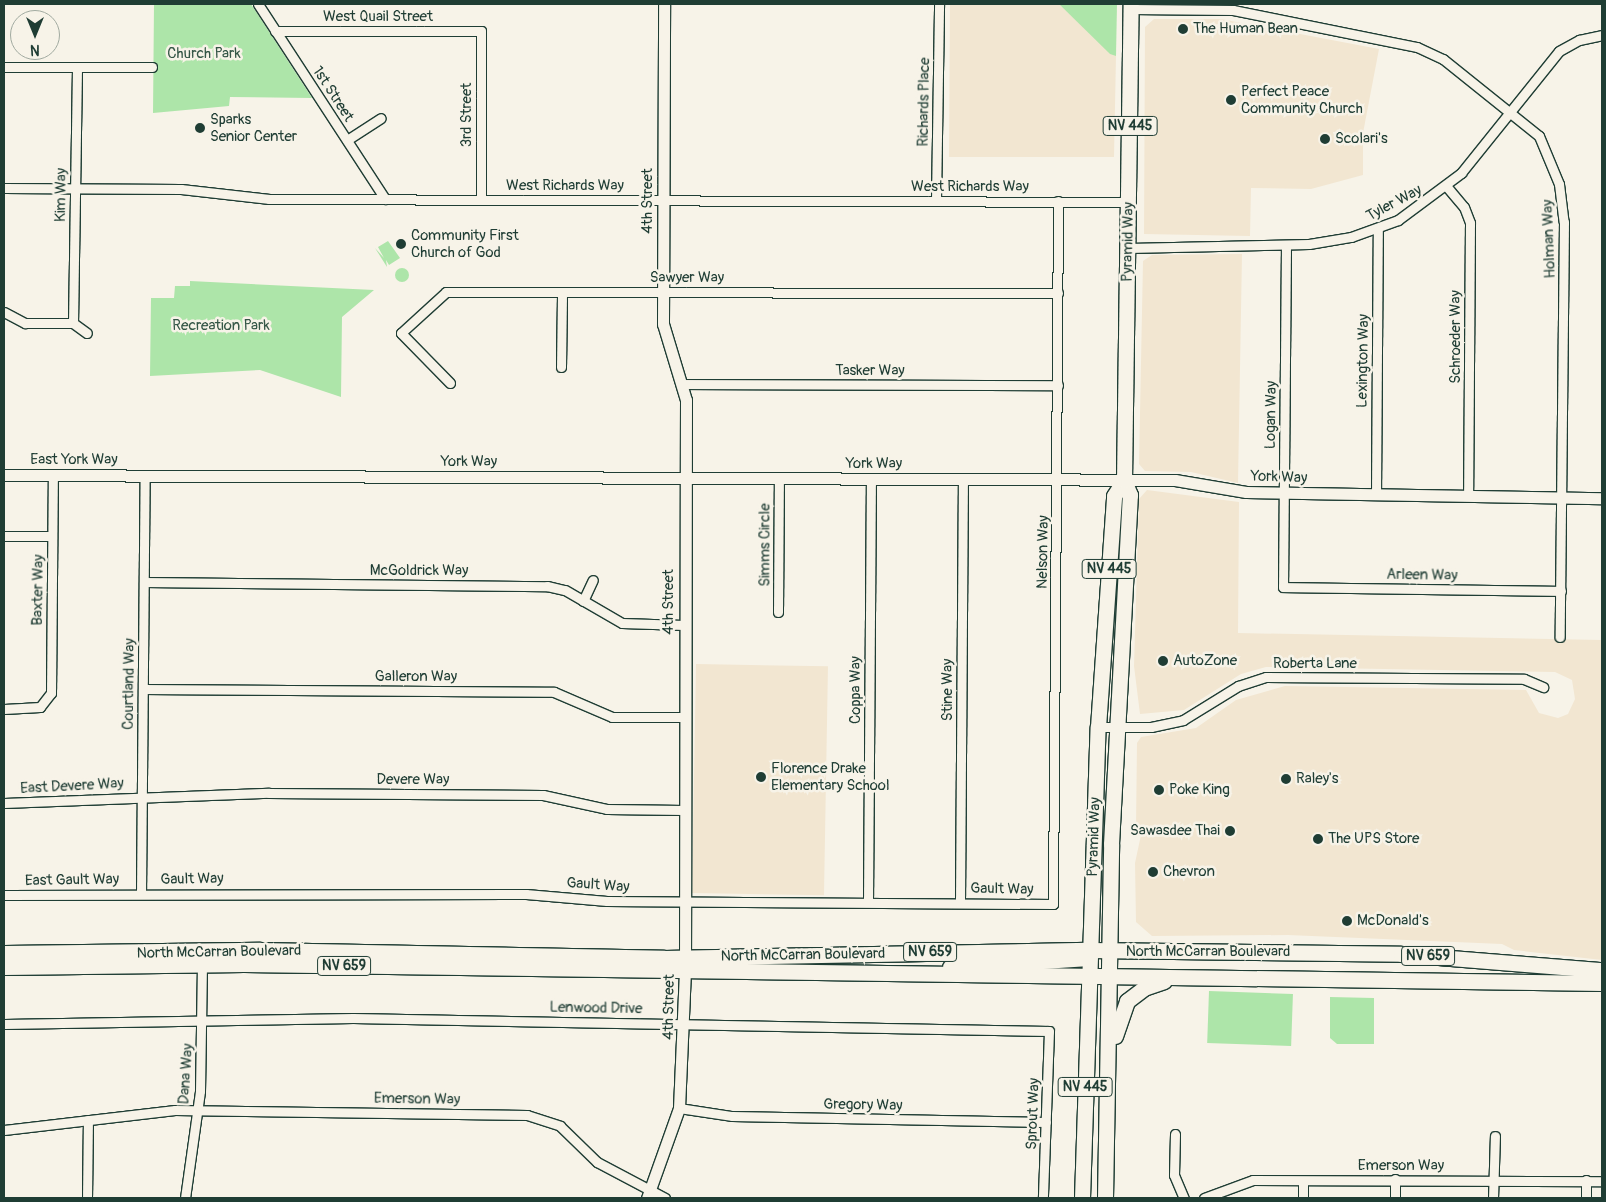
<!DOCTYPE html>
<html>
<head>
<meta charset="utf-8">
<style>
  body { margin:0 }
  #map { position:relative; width:1606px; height:1202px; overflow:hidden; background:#f7f3e8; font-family:Pangolin,sans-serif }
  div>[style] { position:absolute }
  .built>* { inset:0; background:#f2e6d1; transform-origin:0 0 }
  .green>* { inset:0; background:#ade5a9; transform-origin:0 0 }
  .round { border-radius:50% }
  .roads { filter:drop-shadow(1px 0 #1f3d34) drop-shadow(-1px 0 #1f3d34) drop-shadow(0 1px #1f3d34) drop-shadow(0 -1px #1f3d34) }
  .minor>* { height:9px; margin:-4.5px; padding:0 4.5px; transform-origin:4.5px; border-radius:4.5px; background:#f7f3e8 }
  .tertiary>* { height:11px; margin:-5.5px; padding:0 5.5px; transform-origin:5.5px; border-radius:5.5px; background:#f7f3e8 }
  .primary>* { height:15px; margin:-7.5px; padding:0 7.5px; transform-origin:7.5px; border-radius:7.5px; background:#f7f3e8 }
  .dots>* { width:14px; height:14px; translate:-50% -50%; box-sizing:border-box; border:2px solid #f7f3e8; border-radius:50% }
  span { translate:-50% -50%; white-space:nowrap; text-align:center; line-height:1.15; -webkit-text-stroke:5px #f7f3e8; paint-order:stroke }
  .shield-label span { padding:1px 4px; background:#f7f3e8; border:1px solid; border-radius:4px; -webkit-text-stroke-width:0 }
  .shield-label { font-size:14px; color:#1f3d34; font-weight:700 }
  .street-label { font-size:15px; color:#1f3d34 }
  .poi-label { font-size:15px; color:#1f3d34 }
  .left { translate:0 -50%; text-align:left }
  .right { translate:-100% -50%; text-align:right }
  .park-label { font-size:15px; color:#345646 }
  .frame { position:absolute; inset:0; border:5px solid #1f3d34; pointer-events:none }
  .north { position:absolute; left:10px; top:10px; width:50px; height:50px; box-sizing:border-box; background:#f7f3e8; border:1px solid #a1aaa0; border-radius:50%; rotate:180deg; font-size:14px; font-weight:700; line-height:20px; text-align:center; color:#1f3d34 }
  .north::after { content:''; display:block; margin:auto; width:18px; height:22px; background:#1f3d34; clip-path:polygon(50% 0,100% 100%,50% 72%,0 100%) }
</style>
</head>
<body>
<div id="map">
  <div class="built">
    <div style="clip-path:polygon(950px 4px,1059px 4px,1116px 56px,1114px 157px,949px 157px)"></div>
    <div style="clip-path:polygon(1154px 19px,1221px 19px,1379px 49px,1363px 133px,1363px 175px,1311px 189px,1251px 188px,1250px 236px,1144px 234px,1145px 27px)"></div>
    <div style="clip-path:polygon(1242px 254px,1238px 483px,1191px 472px,1145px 471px,1139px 464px,1143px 261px,1152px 255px)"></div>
    <div style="clip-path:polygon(1147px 490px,1239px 502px,1238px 633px,1602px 640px,1602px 960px,1514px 950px,1502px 944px,1288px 935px,1152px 936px,1136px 922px,1135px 863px,1141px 835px,1136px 827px,1137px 743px,1141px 737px,1196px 728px,1236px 700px,1285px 686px,1526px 690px,1539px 713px,1558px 718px,1568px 714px,1575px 699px,1572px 680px,1555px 672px,1266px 667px,1241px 674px,1184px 710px,1140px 714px,1134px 666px,1139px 499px)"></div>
    <div style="left:696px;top:664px;width:132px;height:229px;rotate:1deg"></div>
  </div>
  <div class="green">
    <div style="clip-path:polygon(154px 4px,251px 4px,312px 98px,230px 97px,229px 106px,153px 113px)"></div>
    <div style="clip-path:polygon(1059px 4px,1117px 4px,1116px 56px,1110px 54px)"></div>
    <div style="clip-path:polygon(388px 241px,400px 258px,389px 265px,386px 260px,387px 267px,375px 248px,384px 258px,378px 247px)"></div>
    <div class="round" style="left:395px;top:268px;width:14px;height:14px"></div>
    <div style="clip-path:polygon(190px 281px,374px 290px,342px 317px,341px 397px,260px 370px,150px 376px,151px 298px,174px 298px,175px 286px,190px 286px)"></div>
    <div style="left:1209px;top:991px;width:84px;height:52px;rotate:2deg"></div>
    <div style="clip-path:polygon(1330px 997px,1374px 998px,1374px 1044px,1337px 1044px,1330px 1038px)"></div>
  </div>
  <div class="roads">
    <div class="minor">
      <div style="left:258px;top:4px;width:233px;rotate:56.9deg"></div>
      <div style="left:1131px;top:9px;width:102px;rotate:0.6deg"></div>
      <div style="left:1233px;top:10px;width:188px;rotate:11.4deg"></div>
      <div style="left:1417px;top:47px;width:29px;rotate:25deg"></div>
      <div style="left:1443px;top:59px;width:123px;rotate:38.7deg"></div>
      <div style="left:1539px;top:136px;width:52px;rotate:67.4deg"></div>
      <div style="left:1559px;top:184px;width:38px;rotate:83deg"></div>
      <div style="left:1564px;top:222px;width:415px;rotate:90.6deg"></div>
      <div style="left:275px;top:31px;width:206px"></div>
      <div style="left:481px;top:31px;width:169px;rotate:90deg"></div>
      <div style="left:4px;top:67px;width:148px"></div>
      <div style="left:347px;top:140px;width:40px;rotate:-32.9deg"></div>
      <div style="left:1447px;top:187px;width:26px;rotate:50deg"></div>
      <div style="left:1464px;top:207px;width:17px;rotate:69deg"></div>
      <div style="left:1470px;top:223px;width:273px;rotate:90.4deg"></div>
      <div style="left:4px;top:188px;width:177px;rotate:0.3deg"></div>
      <div style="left:181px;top:189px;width:89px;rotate:6.5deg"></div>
      <div style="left:269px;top:199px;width:860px;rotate:0.2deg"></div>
      <div style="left:936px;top:200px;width:196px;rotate:-89.1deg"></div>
      <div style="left:1286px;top:245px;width:342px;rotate:90.5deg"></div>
      <div style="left:1283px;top:587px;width:278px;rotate:0.8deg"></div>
      <div style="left:1128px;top:248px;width:181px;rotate:-1.3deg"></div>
      <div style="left:1309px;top:244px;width:43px;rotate:-9.5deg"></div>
      <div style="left:1351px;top:237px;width:50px;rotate:-19.9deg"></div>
      <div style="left:1398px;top:220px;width:79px;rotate:-36.7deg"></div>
      <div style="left:1461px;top:173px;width:156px;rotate:-51.2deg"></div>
      <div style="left:1559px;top:51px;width:23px;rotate:-29deg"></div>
      <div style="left:1579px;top:40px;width:24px;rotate:-12deg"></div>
      <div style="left:4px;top:312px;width:24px;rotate:28deg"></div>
      <div style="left:25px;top:323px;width:48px"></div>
      <div style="left:73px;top:323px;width:17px;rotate:36deg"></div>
      <div style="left:73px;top:323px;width:256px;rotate:-89.1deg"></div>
      <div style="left:561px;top:367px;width:75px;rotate:-89.2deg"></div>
      <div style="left:450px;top:383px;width:70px;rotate:-134.4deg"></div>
      <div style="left:401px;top:333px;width:61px;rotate:-42.3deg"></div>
      <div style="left:446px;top:292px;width:612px;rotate:0.09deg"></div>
      <div style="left:681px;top:384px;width:377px;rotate:0.2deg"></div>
      <div style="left:1376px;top:494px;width:265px;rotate:-89.6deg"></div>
      <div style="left:4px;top:536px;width:48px"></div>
      <div style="left:144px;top:582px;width:403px;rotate:0.6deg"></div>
      <div style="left:547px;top:586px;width:18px;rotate:13deg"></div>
      <div style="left:565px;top:590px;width:66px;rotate:30.1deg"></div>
      <div style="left:622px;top:623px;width:62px;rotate:1.8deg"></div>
      <div style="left:583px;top:601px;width:23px;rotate:-65deg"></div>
      <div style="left:778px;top:612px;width:133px;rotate:-89.6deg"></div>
      <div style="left:143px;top:689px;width:411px;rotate:0.4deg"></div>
      <div style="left:554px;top:692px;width:63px;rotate:23.3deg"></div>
      <div style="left:612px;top:717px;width:71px"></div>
      <div style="left:4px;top:709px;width:36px;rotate:-3deg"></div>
      <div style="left:40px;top:707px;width:18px;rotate:-52deg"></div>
      <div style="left:51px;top:693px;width:218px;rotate:-89.5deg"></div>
      <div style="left:1098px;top:727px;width:53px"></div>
      <div style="left:1151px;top:727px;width:33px;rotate:-12deg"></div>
      <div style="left:1183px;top:720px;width:65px;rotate:-31.7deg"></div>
      <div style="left:1238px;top:686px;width:29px;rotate:-18deg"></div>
      <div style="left:1266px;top:677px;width:258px;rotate:0.4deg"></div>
      <div style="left:1524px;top:679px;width:21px;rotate:23deg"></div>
      <div style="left:4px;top:803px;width:265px;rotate:-2.2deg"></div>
      <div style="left:269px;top:793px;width:274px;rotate:0.4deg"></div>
      <div style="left:543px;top:795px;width:66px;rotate:12.3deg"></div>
      <div style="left:607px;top:809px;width:76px;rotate:0.8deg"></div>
      <div style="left:141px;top:894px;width:419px;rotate:-89.5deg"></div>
      <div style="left:4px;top:895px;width:522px;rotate:-0.11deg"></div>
      <div style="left:526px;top:894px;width:81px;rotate:4.9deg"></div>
      <div style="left:607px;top:901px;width:446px;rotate:0.4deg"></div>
      <div style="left:1053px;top:904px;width:703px;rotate:-89.59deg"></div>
      <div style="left:868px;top:902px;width:423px;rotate:-89.6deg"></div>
      <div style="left:960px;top:902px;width:423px;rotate:-89.6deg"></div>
      <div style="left:4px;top:1024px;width:349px;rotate:-1deg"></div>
      <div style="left:353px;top:1018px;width:696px;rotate:1.07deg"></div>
      <div style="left:1049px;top:1031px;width:167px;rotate:92.1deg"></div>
      <div style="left:679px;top:1108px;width:54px;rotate:8.6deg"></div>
      <div style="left:732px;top:1116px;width:314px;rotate:1.1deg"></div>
      <div style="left:4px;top:1130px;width:172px;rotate:-6.7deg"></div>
      <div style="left:175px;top:1110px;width:352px;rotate:0.8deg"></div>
      <div style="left:527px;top:1115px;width:35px;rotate:18deg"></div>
      <div style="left:560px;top:1126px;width:52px;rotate:44.2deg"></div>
      <div style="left:597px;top:1162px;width:77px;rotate:27.9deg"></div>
      <div style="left:1175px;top:1134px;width:41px;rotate:91.4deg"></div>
      <div style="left:1174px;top:1175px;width:25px;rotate:67deg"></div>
      <div style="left:1395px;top:1179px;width:19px;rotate:90deg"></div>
      <div style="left:1586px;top:1180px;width:18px;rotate:90deg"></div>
      <div style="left:87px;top:1198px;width:78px;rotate:-89.3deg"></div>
      <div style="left:185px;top:1198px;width:108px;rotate:-82deg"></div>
      <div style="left:200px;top:1091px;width:130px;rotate:-89.1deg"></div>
      <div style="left:1204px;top:1198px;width:52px;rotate:-20.2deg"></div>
      <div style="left:1253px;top:1180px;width:349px;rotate:0.2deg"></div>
      <div style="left:1303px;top:1198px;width:17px;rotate:-90deg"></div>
      <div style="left:1493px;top:1198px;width:62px;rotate:-88.2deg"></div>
    </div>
    <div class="tertiary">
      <div style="left:4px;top:475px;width:1171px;rotate:0.24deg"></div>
      <div style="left:1175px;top:480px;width:72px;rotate:9.6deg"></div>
      <div style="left:1246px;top:492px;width:356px;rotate:1deg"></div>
      <div style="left:647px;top:1198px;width:96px;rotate:-70.4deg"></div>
      <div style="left:679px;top:1108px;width:136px;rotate:-87.5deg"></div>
      <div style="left:685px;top:972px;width:572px;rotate:-89.9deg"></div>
      <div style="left:686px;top:400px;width:79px;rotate:-106.8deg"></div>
      <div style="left:663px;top:324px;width:320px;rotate:-89.8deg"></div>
    </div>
    <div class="primary">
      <div style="left:4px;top:953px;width:256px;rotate:-0.7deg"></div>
      <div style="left:260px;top:950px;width:404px;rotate:1.1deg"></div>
      <div style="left:664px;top:958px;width:425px;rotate:-1.1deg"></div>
      <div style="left:1089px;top:950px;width:312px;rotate:0.7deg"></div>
      <div style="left:1401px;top:954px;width:202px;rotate:4.6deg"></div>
      <div style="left:4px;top:967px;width:240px;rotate:-0.7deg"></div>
      <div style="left:244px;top:964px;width:1358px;rotate:0.8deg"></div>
      <div style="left:950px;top:967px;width:139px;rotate:-3.7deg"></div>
      <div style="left:1115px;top:1036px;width:37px;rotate:-71deg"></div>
      <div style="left:1127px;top:1001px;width:21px;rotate:-37deg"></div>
      <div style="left:1144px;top:988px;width:21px;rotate:-19deg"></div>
      <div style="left:1082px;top:1198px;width:471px;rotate:-88.1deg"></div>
      <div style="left:1098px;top:727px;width:232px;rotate:-86deg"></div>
      <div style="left:1114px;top:496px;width:19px;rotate:-58deg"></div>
      <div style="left:1105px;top:1198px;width:354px;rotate:-89deg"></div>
      <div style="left:1111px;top:844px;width:350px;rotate:-86.9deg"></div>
      <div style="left:1130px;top:495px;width:16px;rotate:-112deg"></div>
      <div style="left:1124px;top:480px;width:476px;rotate:-89.2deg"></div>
    </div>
  </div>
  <div class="dots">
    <div style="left:1183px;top:29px;background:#1f3d34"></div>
    <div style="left:1231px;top:100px;background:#1f3d34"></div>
    <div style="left:200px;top:128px;background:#1f3d34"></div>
    <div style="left:1325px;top:139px;background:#1f3d34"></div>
    <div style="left:401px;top:244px;background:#1f3d34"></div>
    <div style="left:1163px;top:661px;background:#1f3d34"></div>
    <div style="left:761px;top:777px;background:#1f3d34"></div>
    <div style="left:1286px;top:779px;background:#1f3d34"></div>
    <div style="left:1159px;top:790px;background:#1f3d34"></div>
    <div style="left:1230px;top:831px;background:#1f3d34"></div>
    <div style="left:1318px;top:839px;background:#1f3d34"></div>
    <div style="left:1153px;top:872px;background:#1f3d34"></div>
    <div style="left:1347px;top:921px;background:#1f3d34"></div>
  </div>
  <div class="shield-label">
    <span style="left:1130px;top:126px">NV 445</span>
    <span style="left:1109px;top:569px">NV 445</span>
    <span style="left:930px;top:952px">NV 659</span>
    <span style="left:1428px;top:956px">NV 659</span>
    <span style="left:344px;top:966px">NV 659</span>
    <span style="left:1085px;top:1087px">NV 445</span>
  </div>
  <div class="street-label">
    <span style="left:378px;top:17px">West Quail Street</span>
    <span style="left:333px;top:94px;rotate:57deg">1st Street</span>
    <span style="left:924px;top:102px;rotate:-89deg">Richards Place</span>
    <span style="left:467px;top:115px;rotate:-90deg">3rd Street</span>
    <span style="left:565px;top:186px">West Richards Way</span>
    <span style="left:970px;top:187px">West Richards Way</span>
    <span style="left:61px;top:195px;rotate:-89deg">Kim Way</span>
    <span style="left:648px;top:201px;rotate:-90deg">4th Street</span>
    <span style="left:1394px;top:203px;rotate:-28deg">Tyler Way</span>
    <span style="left:1549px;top:239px;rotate:-92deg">Holman Way</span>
    <span style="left:1128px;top:242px;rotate:-89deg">Pyramid Way</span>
    <span style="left:687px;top:278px">Sawyer Way</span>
    <span style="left:1456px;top:337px;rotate:-90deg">Schroeder Way</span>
    <span style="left:1363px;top:361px;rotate:-89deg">Lexington Way</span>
    <span style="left:870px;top:371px">Tasker Way</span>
    <span style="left:1271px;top:415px;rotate:-89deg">Logan Way</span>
    <span style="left:74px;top:460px">East York Way</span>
    <span style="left:469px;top:462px">York Way</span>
    <span style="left:874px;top:464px">York Way</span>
    <span style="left:1279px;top:477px;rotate:2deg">York Way</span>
    <span style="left:765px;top:545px;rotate:-90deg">Simms Circle</span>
    <span style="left:1043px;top:552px;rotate:-89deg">Nelson Way</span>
    <span style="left:419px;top:571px">McGoldrick Way</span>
    <span style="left:1422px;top:575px;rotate:1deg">Arleen Way</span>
    <span style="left:38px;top:590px;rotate:-89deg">Baxter Way</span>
    <span style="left:669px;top:602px;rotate:-90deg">4th Street</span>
    <span style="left:1315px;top:664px">Roberta Lane</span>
    <span style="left:416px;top:677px">Galleron Way</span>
    <span style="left:129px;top:684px;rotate:-89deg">Courtland Way</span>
    <span style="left:856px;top:690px;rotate:-90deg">Coppa Way</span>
    <span style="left:948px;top:690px;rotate:-90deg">Stine Way</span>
    <span style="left:413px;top:780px">Devere Way</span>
    <span style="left:72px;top:786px;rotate:-3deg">East Devere Way</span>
    <span style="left:1094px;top:837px;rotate:-88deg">Pyramid Way</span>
    <span style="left:192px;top:879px;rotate:-1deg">Gault Way</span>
    <span style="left:72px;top:880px;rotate:-1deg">East Gault Way</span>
    <span style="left:598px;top:885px;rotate:4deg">Gault Way</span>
    <span style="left:1002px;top:889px;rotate:1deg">Gault Way</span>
    <span style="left:219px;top:952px;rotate:-1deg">North McCarran Boulevard</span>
    <span style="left:1208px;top:952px">North McCarran Boulevard</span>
    <span style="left:803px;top:955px;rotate:-1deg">North McCarran Boulevard</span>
    <span style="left:669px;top:1007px;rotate:-89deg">4th Street</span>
    <span style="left:596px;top:1008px;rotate:1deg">Lenwood Drive</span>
    <span style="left:186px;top:1074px;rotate:-86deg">Dana Way</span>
    <span style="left:417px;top:1099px;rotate:1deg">Emerson Way</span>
    <span style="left:863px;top:1105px;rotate:1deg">Gregory Way</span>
    <span style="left:1033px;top:1114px;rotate:-88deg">Sprout Way</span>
    <span style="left:1401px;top:1166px">Emerson Way</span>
  </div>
  <div class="poi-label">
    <span class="left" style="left:1193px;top:29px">The Human Bean</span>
    <span class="left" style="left:1241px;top:100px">Perfect Peace<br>Community Church</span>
    <span class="left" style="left:210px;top:128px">Sparks<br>Senior Center</span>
    <span class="left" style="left:1335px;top:139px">Scolari's</span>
    <span class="left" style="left:411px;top:244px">Community First<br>Church of God</span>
    <span class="left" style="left:1173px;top:661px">AutoZone</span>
    <span class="left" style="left:771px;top:777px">Florence Drake<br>Elementary School</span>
    <span class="left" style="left:1296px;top:779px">Raley's</span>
    <span class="left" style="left:1169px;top:790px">Poke King</span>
    <span class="right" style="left:1220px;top:831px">Sawasdee Thai</span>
    <span class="left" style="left:1328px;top:839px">The UPS Store</span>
    <span class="left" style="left:1163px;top:872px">Chevron</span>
    <span class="left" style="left:1357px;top:921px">McDonald's</span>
  </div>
  <div class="park-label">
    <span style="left:204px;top:54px">Church Park</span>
    <span style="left:221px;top:326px">Recreation Park</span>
  </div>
  <div class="frame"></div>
  <div class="north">N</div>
</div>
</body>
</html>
